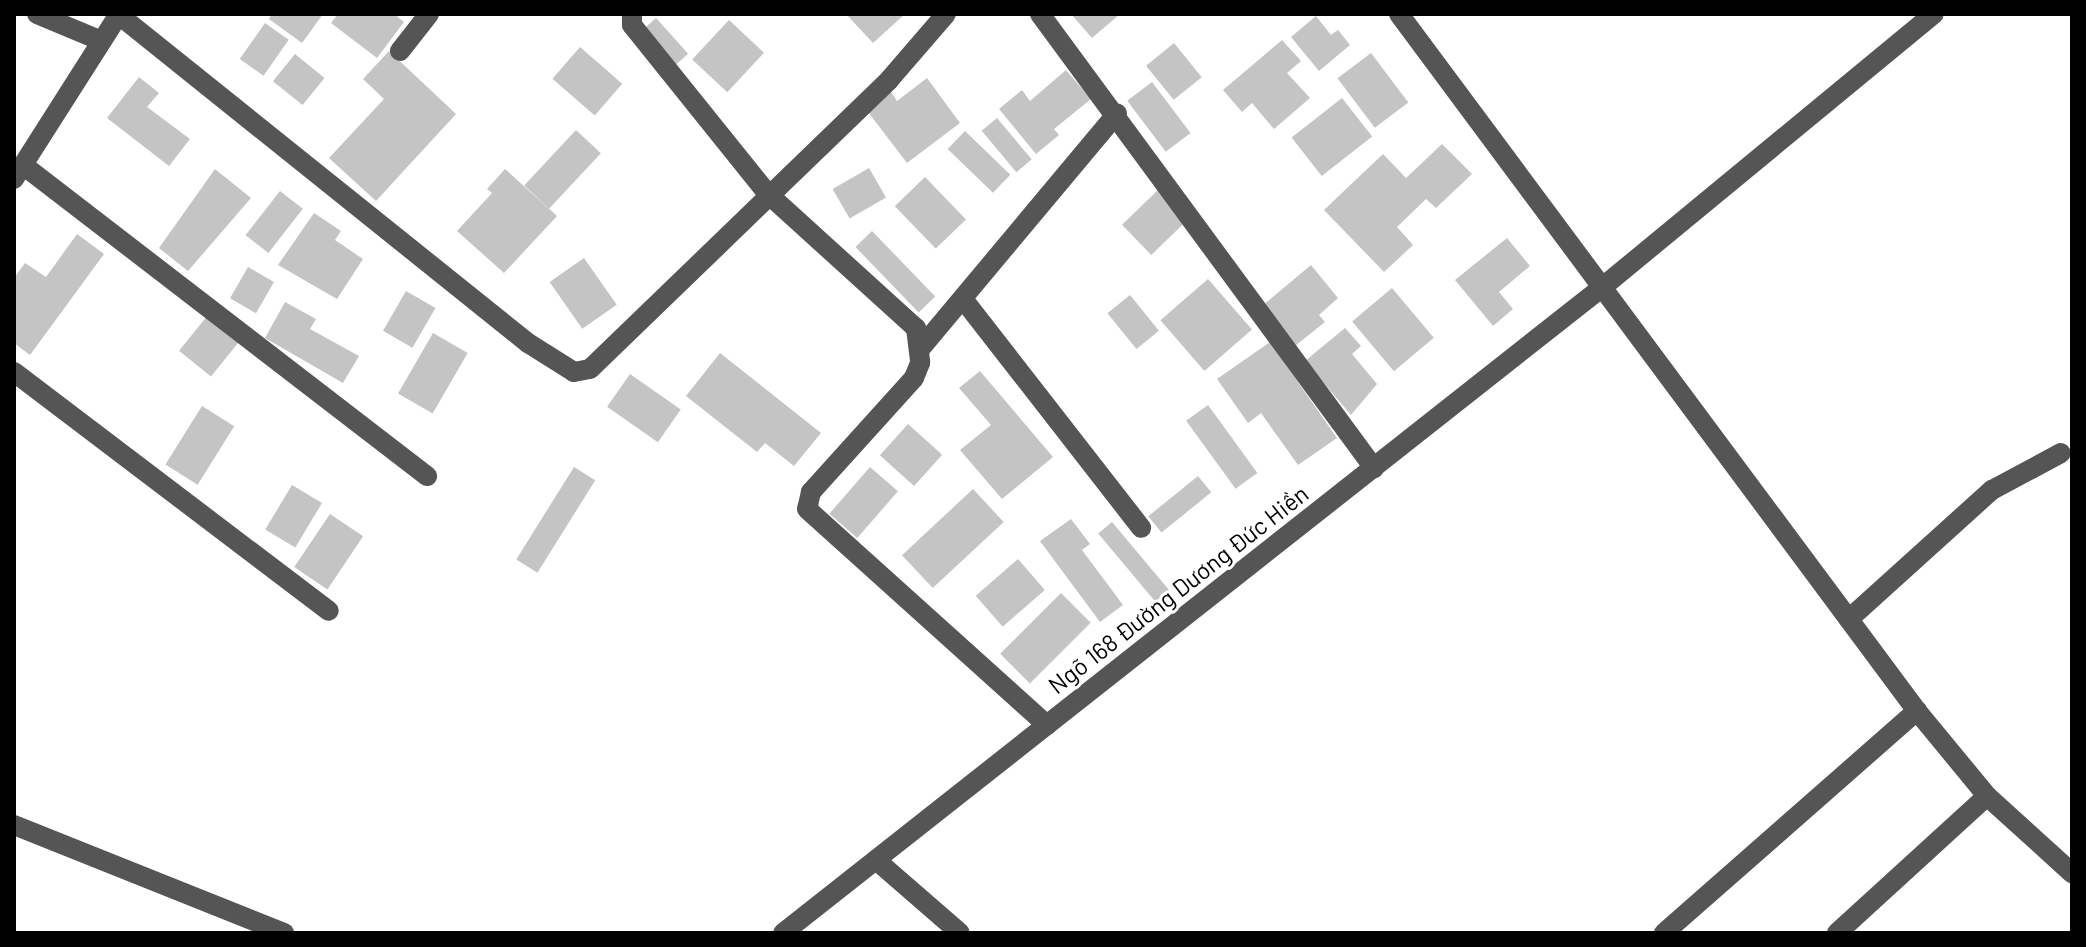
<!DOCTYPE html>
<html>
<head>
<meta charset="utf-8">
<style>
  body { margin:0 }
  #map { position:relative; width:2086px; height:947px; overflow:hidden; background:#fff; font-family:Barlow,sans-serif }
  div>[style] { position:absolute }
  .building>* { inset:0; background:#c4c4c4; transform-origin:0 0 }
  .minor>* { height:20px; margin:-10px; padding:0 10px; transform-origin:10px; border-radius:10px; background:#555 }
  span { translate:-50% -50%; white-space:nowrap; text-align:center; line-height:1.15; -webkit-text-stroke:6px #fff; paint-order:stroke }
  .street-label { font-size:24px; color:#000 }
  .frame { position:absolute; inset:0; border:16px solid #000; pointer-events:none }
</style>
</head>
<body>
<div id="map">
  <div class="building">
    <div style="clip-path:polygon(272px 14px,323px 14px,302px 43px,269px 19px)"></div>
    <div style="clip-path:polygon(338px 14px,394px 14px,404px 22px,377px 58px,331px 23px)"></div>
    <div style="clip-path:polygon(846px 14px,905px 14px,873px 43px)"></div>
    <div style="clip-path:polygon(1071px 14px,1120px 14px,1092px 38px)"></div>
    <div style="clip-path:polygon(1316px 16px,1331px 35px,1338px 30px,1350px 45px,1319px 71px,1291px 37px)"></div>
    <div style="left:656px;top:18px;width:48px;height:18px;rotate:48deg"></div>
    <div style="left:729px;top:20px;width:48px;height:54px;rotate:43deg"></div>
    <div style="left:265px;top:23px;width:29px;height:44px;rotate:35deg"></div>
    <div style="clip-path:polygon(1282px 40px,1301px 61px,1287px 73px,1310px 98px,1274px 129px,1252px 103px,1242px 112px,1223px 90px)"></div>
    <div style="left:1174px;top:43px;width:44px;height:36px;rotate:51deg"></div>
    <div style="left:580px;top:47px;width:56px;height:42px;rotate:41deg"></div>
    <div style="clip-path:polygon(389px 51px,456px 114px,376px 201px,329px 158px,384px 99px,363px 79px)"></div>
    <div style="left:1371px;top:53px;width:62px;height:42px;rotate:53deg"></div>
    <div style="left:295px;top:54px;width:38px;height:35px;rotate:39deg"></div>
    <div style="clip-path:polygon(1066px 70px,1091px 99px,1054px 129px,1059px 135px,1036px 154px,999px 109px,1022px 90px,1030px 101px)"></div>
    <div style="clip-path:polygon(139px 77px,159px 93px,147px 107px,190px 139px,169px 166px,107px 118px)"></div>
    <div style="clip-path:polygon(927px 78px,960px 123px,907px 163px,865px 108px,889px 89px,897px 101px)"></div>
    <div style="left:1152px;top:82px;width:64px;height:31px;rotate:53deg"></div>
    <div style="left:1342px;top:98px;width:49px;height:64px;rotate:52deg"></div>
    <div style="left:997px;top:118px;width:54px;height:20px;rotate:50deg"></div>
    <div style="left:576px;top:130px;width:34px;height:76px;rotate:43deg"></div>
    <div style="left:965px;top:131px;width:63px;height:25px;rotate:44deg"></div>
    <div style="clip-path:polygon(1442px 144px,1472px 174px,1436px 208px,1426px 199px,1397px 227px,1413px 245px,1384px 272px,1324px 210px,1383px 154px,1406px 178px)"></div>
    <div style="left:869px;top:168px;width:34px;height:42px;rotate:60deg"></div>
    <div style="clip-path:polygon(215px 169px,251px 198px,188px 271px,159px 248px)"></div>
    <div style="clip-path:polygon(505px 169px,557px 216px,504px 273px,457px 231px,492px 193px,487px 189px)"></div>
    <div style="left:925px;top:177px;width:59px;height:42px;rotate:46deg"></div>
    <div style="left:1158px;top:190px;width:42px;height:50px;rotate:46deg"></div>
    <div style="left:280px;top:191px;width:29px;height:56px;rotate:38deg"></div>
    <div style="clip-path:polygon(314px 213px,341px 231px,335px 240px,363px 259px,337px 299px,278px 265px)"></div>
    <div style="left:872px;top:231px;width:91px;height:23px;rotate:46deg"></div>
    <div style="clip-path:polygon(77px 234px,104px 254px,30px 355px,14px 343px,14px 278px,25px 263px,46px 277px)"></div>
    <div style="clip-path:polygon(1507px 238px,1530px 266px,1499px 292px,1513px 309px,1493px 326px,1455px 280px)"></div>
    <div style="left:584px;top:258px;width:57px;height:42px;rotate:55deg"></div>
    <div style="clip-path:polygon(1311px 265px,1338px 298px,1319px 315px,1325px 322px,1295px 346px,1262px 306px)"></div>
    <div style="left:248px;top:267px;width:30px;height:36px;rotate:30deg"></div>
    <div style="left:1208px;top:279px;width:67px;height:63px;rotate:49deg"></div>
    <div style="left:1392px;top:288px;width:65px;height:52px;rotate:50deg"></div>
    <div style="left:406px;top:291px;width:34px;height:46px;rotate:30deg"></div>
    <div style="left:1130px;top:295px;width:46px;height:29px;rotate:51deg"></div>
    <div style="clip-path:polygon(285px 302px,316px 319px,310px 329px,359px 356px,343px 383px,265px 338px)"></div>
    <div style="left:208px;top:315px;width:41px;height:46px;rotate:39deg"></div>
    <div style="clip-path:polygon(1345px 328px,1361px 346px,1352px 354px,1377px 384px,1351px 415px,1305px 361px)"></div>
    <div style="left:433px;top:333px;width:40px;height:70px;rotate:30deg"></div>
    <div style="clip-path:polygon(1270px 342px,1337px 438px,1298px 465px,1261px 413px,1248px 423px,1217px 379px)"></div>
    <div style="clip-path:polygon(720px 353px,821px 433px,794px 466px,765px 443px,757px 452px,686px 396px)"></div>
    <div style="clip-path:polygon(980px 371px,1053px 457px,1002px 499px,960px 450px,991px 425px,959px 388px)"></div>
    <div style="left:630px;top:374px;width:62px;height:40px;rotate:35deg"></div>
    <div style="left:1208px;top:405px;width:84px;height:27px;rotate:54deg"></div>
    <div style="left:202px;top:406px;width:38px;height:69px;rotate:32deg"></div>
    <div style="left:908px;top:424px;width:46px;height:42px;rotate:42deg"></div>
    <div style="left:574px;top:467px;width:25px;height:109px;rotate:32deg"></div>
    <div style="left:870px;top:467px;width:37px;height:62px;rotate:41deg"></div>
    <div style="left:1198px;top:476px;width:21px;height:64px;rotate:51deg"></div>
    <div style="left:292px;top:485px;width:35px;height:52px;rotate:31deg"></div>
    <div style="left:973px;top:489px;width:45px;height:97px;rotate:47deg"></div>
    <div style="left:330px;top:514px;width:40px;height:64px;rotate:34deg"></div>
    <div style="clip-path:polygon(1071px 519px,1090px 544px,1082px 550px,1123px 605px,1100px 622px,1040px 541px)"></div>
    <div style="left:1112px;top:522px;width:89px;height:18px;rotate:50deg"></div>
    <div style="left:1018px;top:559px;width:41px;height:56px;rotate:49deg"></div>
    <div style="left:1061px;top:593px;width:42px;height:86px;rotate:45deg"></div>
  </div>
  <div class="minor">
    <div style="left:37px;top:14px;width:70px;rotate:22.6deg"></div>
    <div style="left:632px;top:14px;width:11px;rotate:90deg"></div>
    <div style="left:632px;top:25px;width:217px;rotate:51.2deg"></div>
    <div style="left:768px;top:194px;width:200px;rotate:42.2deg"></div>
    <div style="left:916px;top:328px;width:35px;rotate:83deg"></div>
    <div style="left:920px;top:363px;width:16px;rotate:112deg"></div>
    <div style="left:914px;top:378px;width:154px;rotate:132.1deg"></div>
    <div style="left:811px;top:492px;width:17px;rotate:103deg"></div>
    <div style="left:807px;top:509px;width:323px;rotate:42deg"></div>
    <div style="left:1040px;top:14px;width:564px;rotate:53.66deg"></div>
    <div style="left:1399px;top:14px;width:868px;rotate:53.38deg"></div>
    <div style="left:1917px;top:711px;width:110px;rotate:50.5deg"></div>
    <div style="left:1987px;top:796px;width:115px;rotate:42.2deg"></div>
    <div style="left:119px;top:15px;width:524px;rotate:38.73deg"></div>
    <div style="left:528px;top:343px;width:54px;rotate:32.2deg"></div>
    <div style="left:574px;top:372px;width:16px;rotate:-11deg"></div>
    <div style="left:590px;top:369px;width:416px;rotate:-44deg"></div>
    <div style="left:889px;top:80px;width:87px;rotate:-49.2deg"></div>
    <div style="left:400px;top:51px;width:47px;rotate:-51.9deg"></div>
    <div style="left:23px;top:165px;width:510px;rotate:37.59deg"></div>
    <div style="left:14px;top:179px;width:196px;rotate:-57.5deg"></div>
    <div style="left:963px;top:299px;width:290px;rotate:52.1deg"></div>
    <div style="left:920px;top:349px;width:307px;rotate:-50.1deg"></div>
    <div style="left:14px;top:372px;width:395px;rotate:37.2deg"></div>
    <div style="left:1849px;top:619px;width:193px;rotate:-42.1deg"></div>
    <div style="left:1992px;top:490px;width:78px;rotate:-28.2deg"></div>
    <div style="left:14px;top:825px;width:291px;rotate:21.8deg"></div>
    <div style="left:876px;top:860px;width:111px;rotate:41deg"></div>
    <div style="left:783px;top:933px;width:1047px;rotate:-38.25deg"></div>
    <div style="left:1605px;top:285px;width:426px;rotate:-39.5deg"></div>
    <div style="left:1664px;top:933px;width:337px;rotate:-41.3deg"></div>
    <div style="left:1837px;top:933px;width:203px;rotate:-42.4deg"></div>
  </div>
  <div class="street-label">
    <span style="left:1178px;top:589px;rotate:-38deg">Ngõ 168 Đường Dương Đức Hiền</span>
  </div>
  <div class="frame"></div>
</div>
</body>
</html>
